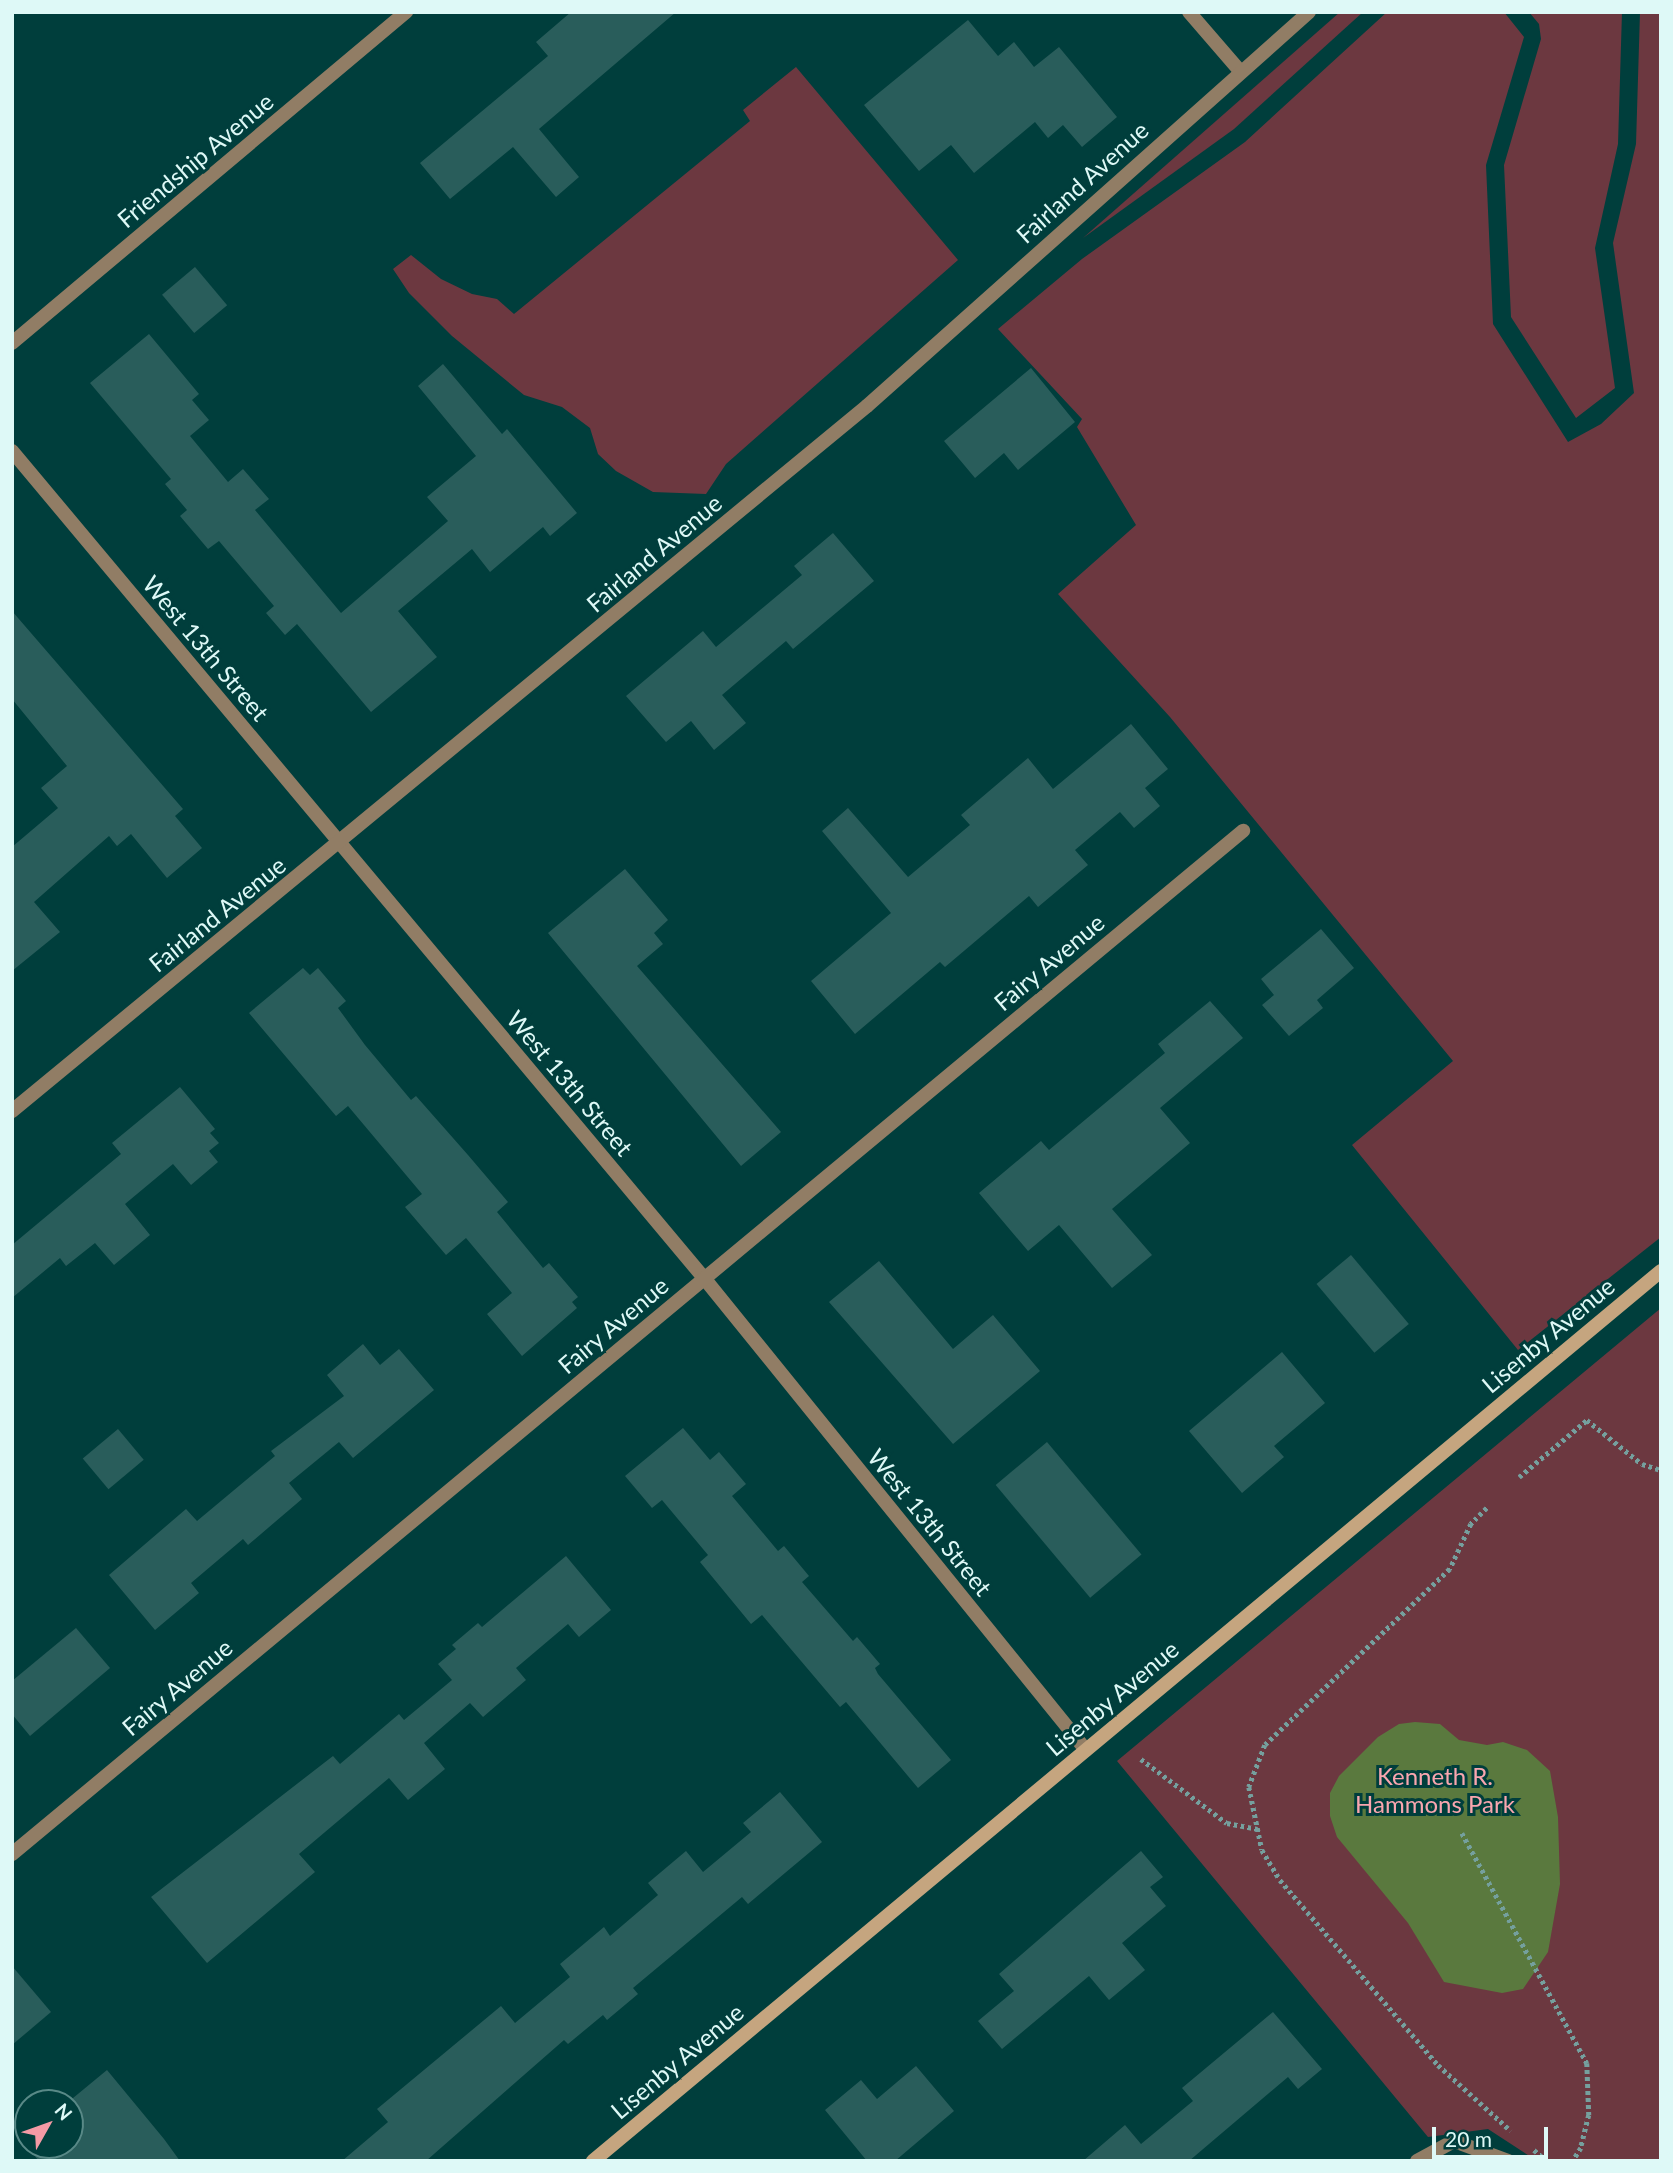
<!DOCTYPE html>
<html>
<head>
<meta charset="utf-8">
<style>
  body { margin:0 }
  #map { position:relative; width:1673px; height:2173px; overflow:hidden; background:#003e3c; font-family:Lato,sans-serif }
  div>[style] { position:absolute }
  .green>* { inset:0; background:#6c3840 }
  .water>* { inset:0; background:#5a793e }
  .building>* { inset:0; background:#295d5b; transform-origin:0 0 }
  .path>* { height:4.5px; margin-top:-2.25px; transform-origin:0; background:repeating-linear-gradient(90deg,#75a09e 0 3.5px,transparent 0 7px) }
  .minor>* { height:14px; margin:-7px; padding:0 7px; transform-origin:7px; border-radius:7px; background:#917d65 }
  .secondary>* { height:14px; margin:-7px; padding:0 7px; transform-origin:7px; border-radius:7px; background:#c5a57f }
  span { translate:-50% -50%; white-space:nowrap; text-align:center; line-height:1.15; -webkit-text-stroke:6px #003e3c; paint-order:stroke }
  .street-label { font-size:24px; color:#def9f7 }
  .park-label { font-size:24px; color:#f9a6af }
  .frame { position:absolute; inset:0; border:14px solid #def9f7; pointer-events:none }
  .north { position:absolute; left:14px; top:2089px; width:70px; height:70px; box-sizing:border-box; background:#003e3c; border:2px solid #598987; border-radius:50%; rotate:50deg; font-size:19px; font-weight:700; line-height:28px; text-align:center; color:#def9f7 }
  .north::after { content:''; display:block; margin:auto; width:24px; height:32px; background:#f49aa5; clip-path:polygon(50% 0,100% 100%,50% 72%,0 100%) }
  .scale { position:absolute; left:1432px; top:2127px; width:116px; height:32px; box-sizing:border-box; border:4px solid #def9f7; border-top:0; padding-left:9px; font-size:21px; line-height:24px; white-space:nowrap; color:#def9f7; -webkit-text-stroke:5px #003e3c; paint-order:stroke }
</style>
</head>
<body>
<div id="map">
  <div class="green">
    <div style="clip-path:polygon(1340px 12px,1363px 12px,1234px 129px,1083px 238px)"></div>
    <div style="clip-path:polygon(1387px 12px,1504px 12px,1524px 37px,1486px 165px,1493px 324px,1568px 442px,1601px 424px,1634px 393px,1613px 243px,1636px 144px,1640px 12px,1661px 12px,1661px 1237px,1518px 1350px,1352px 1145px,1453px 1061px,1170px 717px,1058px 594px,1136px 525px,1077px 427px,1082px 419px,998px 329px,1082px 259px,1245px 142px)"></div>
    <div style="clip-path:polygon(1529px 12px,1622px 12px,1618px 144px,1595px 248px,1615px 388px,1576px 418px,1511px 317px,1504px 165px,1541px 39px,1539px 24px)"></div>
    <div style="clip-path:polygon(796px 67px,958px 260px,726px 464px,706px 494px,653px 492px,616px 471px,598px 454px,590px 428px,562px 407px,524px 395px,452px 336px,409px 293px,393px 269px,411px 255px,441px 279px,472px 294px,497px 299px,514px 314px,750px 121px,743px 110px)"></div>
    <div style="clip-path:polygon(1661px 1308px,1661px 2161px,1537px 2161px,1488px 2129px,1428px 2137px,1117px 1761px)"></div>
  </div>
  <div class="water">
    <div style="clip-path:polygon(1415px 1722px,1440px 1724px,1459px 1740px,1487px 1745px,1503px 1742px,1527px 1750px,1550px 1771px,1558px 1817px,1560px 1884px,1548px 1952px,1523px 1989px,1502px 1993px,1444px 1982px,1408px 1923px,1337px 1837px,1330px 1816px,1330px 1793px,1339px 1776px,1378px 1737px,1399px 1724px)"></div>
  </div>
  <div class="building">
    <div style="clip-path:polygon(571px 12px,676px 12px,539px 129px,579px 177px,556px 197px,513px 147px,450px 199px,420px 163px,548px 56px,536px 42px)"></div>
    <div style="clip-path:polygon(968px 20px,998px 56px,1014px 42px,1034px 67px,1059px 47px,1117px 117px,1082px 147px,1063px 125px,1048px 138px,1035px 122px,974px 173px,951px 145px,919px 171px,864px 105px)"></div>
    <div style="left:195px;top:267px;width:50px;height:43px;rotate:50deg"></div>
    <div style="clip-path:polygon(149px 334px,199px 394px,192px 400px,209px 420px,190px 436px,228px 482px,243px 469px,269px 499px,255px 510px,341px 613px,448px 521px,427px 497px,476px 456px,418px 386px,443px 364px,502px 434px,507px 429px,577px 513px,550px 536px,543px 527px,490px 572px,472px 549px,398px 611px,437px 657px,371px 712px,297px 624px,285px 635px,266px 613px,274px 606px,219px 541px,208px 549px,180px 516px,187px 510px,165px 484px,171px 479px,90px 383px)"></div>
    <div style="clip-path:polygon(1031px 368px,1075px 422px,1018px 470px,1004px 453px,975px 478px,944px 441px)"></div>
    <div style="clip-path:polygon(833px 533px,874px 581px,793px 649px,786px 641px,722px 695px,746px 723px,714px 750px,691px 721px,666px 742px,626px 696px,703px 631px,716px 647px,802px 575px,794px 566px)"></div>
    <div style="clip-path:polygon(12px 611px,183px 809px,175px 816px,202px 848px,167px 878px,131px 834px,117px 846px,109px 836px,34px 902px,60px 932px,12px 971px,12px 847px,58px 808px,41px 788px,67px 766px,12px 699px)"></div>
    <div style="clip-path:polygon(1131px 724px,1168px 769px,1145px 788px,1160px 806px,1134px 828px,1120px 812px,1075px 850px,1088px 865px,1038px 907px,1029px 896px,945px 967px,940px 962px,855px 1034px,811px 981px,891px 913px,822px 831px,848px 808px,908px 877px,970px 825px,961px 815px,1028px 758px,1053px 789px)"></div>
    <div style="clip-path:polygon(625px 869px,668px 920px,654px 933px,663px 944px,637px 966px,781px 1132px,741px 1166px,548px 933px)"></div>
    <div style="clip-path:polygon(1321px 929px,1354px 968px,1317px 1000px,1323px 1008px,1289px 1036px,1262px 1005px,1274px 995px,1261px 979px)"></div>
    <div style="clip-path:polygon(303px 968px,310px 975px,318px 968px,346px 1001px,338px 1008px,365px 1045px,411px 1100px,416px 1096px,468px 1155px,508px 1202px,497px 1212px,543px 1268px,549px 1263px,578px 1297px,572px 1302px,577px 1308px,522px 1356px,487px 1314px,512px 1293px,466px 1238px,446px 1255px,405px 1207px,422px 1194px,348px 1106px,336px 1116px,249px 1013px)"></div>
    <div style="clip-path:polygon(1210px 1001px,1243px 1038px,1160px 1108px,1190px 1143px,1112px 1209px,1152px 1255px,1112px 1288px,1059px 1225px,1028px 1251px,979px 1193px,1041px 1141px,1049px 1150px,1165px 1053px,1158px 1044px)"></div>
    <div style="clip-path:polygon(180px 1087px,215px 1129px,210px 1133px,219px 1143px,209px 1151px,218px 1162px,191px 1185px,173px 1164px,125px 1204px,150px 1235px,114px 1265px,95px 1243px,66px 1266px,60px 1258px,12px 1298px,12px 1245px,121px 1154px,112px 1143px)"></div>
    <div style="left:1351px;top:1255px;width:90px;height:45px;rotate:50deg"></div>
    <div style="clip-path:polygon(879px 1261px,953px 1349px,993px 1315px,1040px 1371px,953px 1444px,829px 1302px)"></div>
    <div style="clip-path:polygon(363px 1344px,380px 1365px,399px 1349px,434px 1390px,353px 1458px,339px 1442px,289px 1483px,302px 1499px,248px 1545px,243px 1539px,191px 1583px,199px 1593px,155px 1630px,109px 1575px,186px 1509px,197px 1521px,275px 1456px,271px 1451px,344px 1396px,327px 1375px)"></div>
    <div style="clip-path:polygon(1282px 1352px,1325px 1403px,1274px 1446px,1284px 1457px,1242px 1493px,1189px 1431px)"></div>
    <div style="clip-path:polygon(683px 1428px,710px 1460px,719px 1452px,746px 1484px,732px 1496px,778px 1551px,784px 1546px,809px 1576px,802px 1582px,853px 1641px,857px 1637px,880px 1664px,875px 1668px,878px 1674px,951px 1760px,918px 1788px,846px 1702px,840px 1707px,762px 1615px,751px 1624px,700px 1562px,708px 1555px,662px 1500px,652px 1508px,625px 1476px)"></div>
    <div style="left:118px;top:1429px;width:40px;height:46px;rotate:50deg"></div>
    <div style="left:1047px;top:1442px;width:147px;height:67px;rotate:50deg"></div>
    <div style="clip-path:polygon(566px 1556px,611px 1610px,579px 1637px,568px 1624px,516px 1668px,526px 1680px,483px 1717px,470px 1703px,424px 1743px,445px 1769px,408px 1800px,389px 1778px,299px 1854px,315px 1872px,207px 1963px,151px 1897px,333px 1756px,340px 1764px,399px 1714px,404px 1720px,452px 1680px,438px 1664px,456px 1649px,452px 1645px,478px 1623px,482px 1627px)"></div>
    <div style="clip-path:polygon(76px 1628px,110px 1668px,30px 1736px,12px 1714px,12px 1681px)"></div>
    <div style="clip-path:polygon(780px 1792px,822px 1842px,748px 1904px,742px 1897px,633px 1988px,638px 1994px,607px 2020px,603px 2015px,568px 2044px,564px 2040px,426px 2161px,342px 2161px,388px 2122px,377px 2109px,501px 2006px,515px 2023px,570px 1977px,560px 1964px,604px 1927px,610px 1936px,658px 1895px,648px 1883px,686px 1851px,703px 1872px,751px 1832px,743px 1823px)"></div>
    <div style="clip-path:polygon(1141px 1851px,1163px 1877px,1150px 1887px,1166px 1906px,1122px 1943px,1145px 1970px,1109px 2000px,1089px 1976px,1002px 2049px,978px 2021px,1014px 1991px,999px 1974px)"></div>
    <div style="clip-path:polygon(12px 1966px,51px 2012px,12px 2045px)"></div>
    <div style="clip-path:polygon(1273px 2012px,1322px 2069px,1298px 2089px,1288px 2077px,1189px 2161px,1083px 2161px,1125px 2125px,1141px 2144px,1193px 2101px,1182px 2088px)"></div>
    <div style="clip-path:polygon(916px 2066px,954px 2111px,895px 2161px,867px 2161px,825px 2110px,861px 2080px,877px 2099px)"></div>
    <div style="clip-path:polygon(107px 2070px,164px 2139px,180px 2161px,39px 2161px,22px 2141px,28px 2136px,28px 2145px,70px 2145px,67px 2103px)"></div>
  </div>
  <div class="path">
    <div style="left:1519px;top:1477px;width:89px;rotate:-40deg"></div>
    <div style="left:1587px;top:1420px;width:70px;rotate:38.7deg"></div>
    <div style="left:1642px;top:1464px;width:20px;rotate:18deg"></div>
    <div style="left:1487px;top:1508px;width:23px;rotate:135deg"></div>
    <div style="left:1471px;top:1524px;width:50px;rotate:115deg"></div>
    <div style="left:1450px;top:1569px;width:255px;rotate:136.4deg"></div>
    <div style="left:1265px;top:1745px;width:45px;rotate:110.9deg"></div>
    <div style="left:1249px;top:1787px;width:64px;rotate:78.3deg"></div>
    <div style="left:1262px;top:1850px;width:35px;rotate:59deg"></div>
    <div style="left:1280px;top:1880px;width:243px;rotate:49.5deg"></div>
    <div style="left:1438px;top:2065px;width:98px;rotate:42.1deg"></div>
    <div style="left:1141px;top:1759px;width:107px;rotate:36.7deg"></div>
    <div style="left:1227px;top:1823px;width:31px;rotate:11deg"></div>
    <div style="left:1462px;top:1833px;width:262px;rotate:61.5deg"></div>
    <div style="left:1587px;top:2063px;width:52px;rotate:87.8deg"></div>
    <div style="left:1589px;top:2115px;width:34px;rotate:104deg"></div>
    <div style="left:1581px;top:2148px;width:15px;rotate:122deg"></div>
    <div style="left:1534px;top:2150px;width:17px;rotate:40deg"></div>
  </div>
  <div class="minor">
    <div style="left:1189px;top:12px;width:78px;rotate:49.2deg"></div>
    <div style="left:12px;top:343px;width:515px;rotate:-40.03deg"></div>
    <div style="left:12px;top:451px;width:1078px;rotate:50.08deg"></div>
    <div style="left:704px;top:1278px;width:607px;rotate:51.02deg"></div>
    <div style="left:12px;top:1111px;width:1108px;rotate:-39.51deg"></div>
    <div style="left:867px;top:406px;width:592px;rotate:-41.71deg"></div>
    <div style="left:12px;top:1854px;width:1601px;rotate:-39.73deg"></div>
    <div style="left:1417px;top:2161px;width:42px;rotate:-28.4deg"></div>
    <div style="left:1454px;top:2141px;width:58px;rotate:20.3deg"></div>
  </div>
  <div class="secondary">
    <div style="left:593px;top:2161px;width:1390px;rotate:-39.81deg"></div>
  </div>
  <div class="street-label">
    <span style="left:195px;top:160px;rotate:-40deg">Friendship Avenue</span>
    <span style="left:1082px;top:182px;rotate:-42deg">Fairland Avenue</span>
    <span style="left:654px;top:553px;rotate:-40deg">Fairland Avenue</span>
    <span style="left:206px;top:648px;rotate:50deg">West 13th Street</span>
    <span style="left:217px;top:914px;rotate:-39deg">Fairland Avenue</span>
    <span style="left:1049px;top:962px;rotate:-40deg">Fairy Avenue</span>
    <span style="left:570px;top:1083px;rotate:50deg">West 13th Street</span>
    <span style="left:613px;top:1325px;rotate:-40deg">Fairy Avenue</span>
    <span style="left:1548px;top:1335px;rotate:-40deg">Lisenby Avenue</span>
    <span style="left:930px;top:1522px;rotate:51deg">West 13th Street</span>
    <span style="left:177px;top:1687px;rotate:-40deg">Fairy Avenue</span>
    <span style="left:1112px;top:1698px;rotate:-40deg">Lisenby Avenue</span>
    <span style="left:677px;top:2061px;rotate:-40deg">Lisenby Avenue</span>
  </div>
  <div class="park-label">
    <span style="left:1435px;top:1790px">Kenneth R.<br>Hammons Park</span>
  </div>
  <div class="frame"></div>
  <div class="north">N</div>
  <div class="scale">20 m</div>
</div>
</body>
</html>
